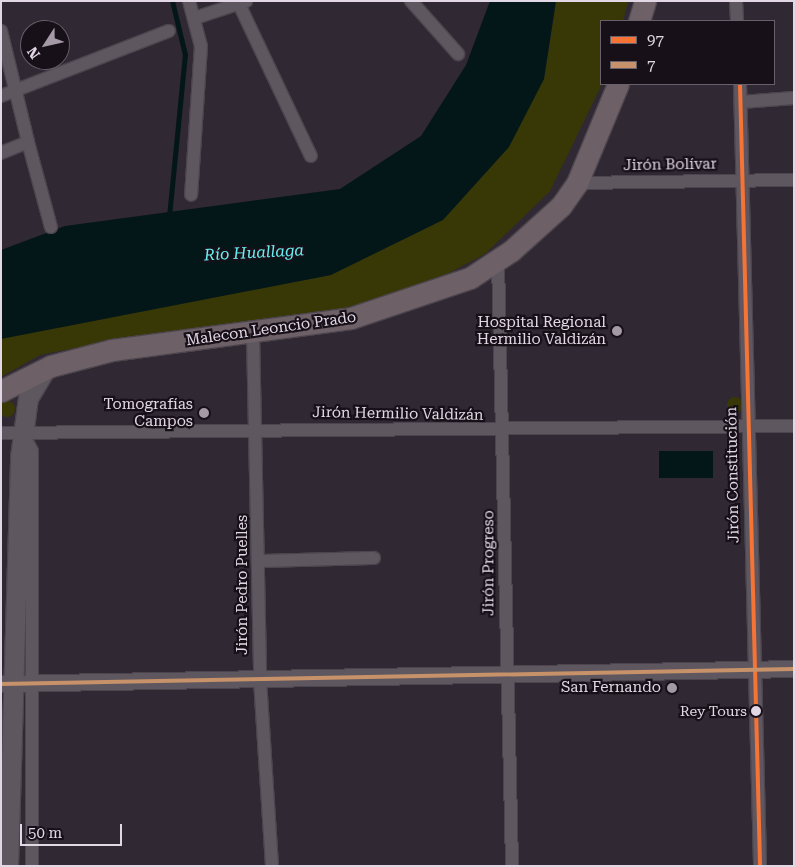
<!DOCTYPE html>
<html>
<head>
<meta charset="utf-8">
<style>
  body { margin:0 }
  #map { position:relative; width:795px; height:867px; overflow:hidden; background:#302832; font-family:"Roboto Serif",serif }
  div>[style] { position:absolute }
  .green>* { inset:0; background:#383807 }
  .round { border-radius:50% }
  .water>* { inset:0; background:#041718; transform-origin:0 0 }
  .stream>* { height:4.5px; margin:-2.25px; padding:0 2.25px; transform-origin:2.25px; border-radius:2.25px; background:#041718 }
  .roads { filter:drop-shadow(1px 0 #4c454e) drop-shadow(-1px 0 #4c454e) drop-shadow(0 1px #4c454e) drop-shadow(0 -1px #4c454e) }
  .minor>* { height:12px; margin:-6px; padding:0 6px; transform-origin:6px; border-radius:6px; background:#5e575f }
  .tertiary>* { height:16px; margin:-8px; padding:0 8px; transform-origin:8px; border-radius:8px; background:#5e575f }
  .secondary>* { height:19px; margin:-9.5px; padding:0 9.5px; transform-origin:9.5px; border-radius:9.5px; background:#5e575f }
  .primary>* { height:21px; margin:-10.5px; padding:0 10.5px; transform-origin:10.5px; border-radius:10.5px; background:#6d6066 }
  .bus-1>* { height:4px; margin:-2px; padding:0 2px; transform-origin:2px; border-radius:2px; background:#f57335 }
  .bus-2>* { height:4px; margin:-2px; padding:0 2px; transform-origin:2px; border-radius:2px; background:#c7916a }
  .dots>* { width:14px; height:14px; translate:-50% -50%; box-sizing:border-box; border:2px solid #171019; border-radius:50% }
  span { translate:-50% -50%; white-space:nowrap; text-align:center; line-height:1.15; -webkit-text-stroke:4.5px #171019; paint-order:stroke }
  .bus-label { font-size:14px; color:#e2d7e4 }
  .right { translate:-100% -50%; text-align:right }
  .street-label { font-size:15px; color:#e2d7e4 }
  .poi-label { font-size:15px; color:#e2d7e4 }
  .water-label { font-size:16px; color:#68f0f0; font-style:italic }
  .frame { position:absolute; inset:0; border:2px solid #e2d7e4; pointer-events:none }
  .legend { position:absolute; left:600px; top:20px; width:175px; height:65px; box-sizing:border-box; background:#171019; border:1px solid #68606a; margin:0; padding:6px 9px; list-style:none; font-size:15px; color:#e2d7e4 }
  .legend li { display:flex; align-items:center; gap:10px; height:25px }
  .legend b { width:25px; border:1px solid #68606a }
  .north { position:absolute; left:20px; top:20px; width:50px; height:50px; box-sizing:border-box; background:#171019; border:1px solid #68606a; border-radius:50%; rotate:235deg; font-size:14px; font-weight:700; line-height:20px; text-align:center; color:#e2d7e4 }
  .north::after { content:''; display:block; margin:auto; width:18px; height:22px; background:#a49aa6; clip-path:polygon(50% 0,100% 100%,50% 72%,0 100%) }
  .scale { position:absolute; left:20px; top:824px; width:102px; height:22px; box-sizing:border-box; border:2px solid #e2d7e4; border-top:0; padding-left:6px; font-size:15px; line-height:18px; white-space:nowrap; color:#e2d7e4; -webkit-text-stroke:4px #171019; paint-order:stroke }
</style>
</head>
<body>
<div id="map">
  <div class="green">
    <div style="clip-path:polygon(556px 1px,628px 1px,623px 21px,601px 21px,602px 84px,550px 191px,485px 254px,449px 273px,354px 307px,125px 338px,40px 355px,1px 377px,1px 339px,17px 334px,331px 275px,544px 79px)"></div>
    <div class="round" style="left:727px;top:397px;width:16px;height:16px"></div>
    <div class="round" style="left:-1px;top:401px;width:16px;height:16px"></div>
  </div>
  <div class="water">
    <div style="clip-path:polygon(490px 1px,556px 1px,544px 79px,509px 147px,443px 220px,331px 275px,1px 339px,1px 250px,65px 226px,340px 189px,421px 136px,466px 65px)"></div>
    <div style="left:713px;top:451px;width:27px;height:54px;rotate:90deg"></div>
  </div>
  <div class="stream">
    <div style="left:169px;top:217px;width:163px;rotate:-84.4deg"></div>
    <div style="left:185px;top:55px;width:56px;rotate:-103.5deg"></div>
  </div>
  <div class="roads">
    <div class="minor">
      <div style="left:189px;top:1px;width:47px;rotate:75.1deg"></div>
      <div style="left:201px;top:46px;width:149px;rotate:93.8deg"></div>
      <div style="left:411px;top:1px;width:71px;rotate:48.4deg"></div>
      <div style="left:736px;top:1px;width:20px;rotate:87deg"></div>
      <div style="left:239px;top:4px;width:168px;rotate:64.7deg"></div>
      <div style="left:195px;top:18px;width:54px;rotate:-18.4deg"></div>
      <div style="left:1px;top:31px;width:114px;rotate:76.3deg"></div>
      <div style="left:28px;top:142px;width:29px;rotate:158deg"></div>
      <div style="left:740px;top:84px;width:782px;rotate:88.53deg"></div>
      <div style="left:1px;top:96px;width:180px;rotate:-21.2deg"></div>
      <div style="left:741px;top:102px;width:53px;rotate:-4.3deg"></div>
      <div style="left:28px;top:142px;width:88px;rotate:74.9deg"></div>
      <div style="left:577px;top:183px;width:217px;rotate:-0.8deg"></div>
      <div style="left:498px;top:261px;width:605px;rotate:88.67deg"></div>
      <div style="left:253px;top:334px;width:346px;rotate:88.8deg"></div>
      <div style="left:260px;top:680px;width:186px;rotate:86.3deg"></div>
      <div style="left:1px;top:433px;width:793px;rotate:-0.51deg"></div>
      <div style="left:23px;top:434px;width:19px;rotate:62deg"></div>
      <div style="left:32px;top:451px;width:415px;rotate:90deg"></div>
      <div style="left:259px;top:561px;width:115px;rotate:-1.5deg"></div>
    </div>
    <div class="tertiary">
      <div style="left:1px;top:684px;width:793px;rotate:-1.08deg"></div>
    </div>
    <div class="secondary">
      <div style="left:8px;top:866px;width:409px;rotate:-88.3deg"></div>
      <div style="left:20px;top:457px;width:60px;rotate:-82.3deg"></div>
      <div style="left:28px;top:398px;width:35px;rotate:-59deg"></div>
    </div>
    <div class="primary">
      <div style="left:639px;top:21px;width:21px;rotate:-73deg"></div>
      <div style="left:1px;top:391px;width:56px;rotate:-26.6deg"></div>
      <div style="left:51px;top:366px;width:63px;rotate:-14.7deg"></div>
      <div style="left:112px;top:350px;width:241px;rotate:-7.6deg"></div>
      <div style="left:351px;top:318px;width:126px;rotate:-18.6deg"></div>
      <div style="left:470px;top:278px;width:49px;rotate:-33.4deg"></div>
      <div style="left:511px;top:251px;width:67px;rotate:-42deg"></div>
      <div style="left:561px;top:206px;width:28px;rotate:-55deg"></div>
      <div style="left:577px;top:183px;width:107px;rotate:-67.5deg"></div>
    </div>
  </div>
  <div class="bus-1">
    <div style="left:740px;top:84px;width:782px;rotate:88.53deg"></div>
  </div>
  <div class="bus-2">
    <div style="left:1px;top:684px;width:793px;rotate:-1.08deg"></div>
  </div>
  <div class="dots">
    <div style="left:617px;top:331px;background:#a49aa6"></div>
    <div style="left:204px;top:413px;background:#a49aa6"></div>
    <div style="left:672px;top:688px;background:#a49aa6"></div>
    <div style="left:756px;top:711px;background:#e2d7e4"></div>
  </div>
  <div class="bus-label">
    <span class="right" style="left:747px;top:711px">Rey Tours</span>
  </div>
  <div class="street-label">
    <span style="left:670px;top:165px;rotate:-1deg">Jirón Bolívar</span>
    <span style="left:271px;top:329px;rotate:-8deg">Malecon Leoncio Prado</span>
    <span style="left:398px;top:414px;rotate:1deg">Jirón Hermilio Valdizán</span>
    <span style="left:733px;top:475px;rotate:-91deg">Jirón Constitución</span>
    <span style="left:489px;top:563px;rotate:-90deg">Jirón Progreso</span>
    <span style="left:243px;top:585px;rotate:-90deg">Jirón Pedro Puelles</span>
  </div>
  <div class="poi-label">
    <span class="right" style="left:606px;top:331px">Hospital Regional<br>Hermilio Valdizán</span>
    <span class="right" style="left:193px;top:413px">Tomografías<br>Campos</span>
    <span class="right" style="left:661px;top:688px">San Fernando</span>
  </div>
  <div class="water-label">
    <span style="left:254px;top:253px;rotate:-3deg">Río Huallaga</span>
  </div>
  <div class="frame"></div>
  <ul class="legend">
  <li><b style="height:6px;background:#f57335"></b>97</li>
  <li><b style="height:6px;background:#c7916a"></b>7</li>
  </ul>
  <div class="north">N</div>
  <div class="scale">50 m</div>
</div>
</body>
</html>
